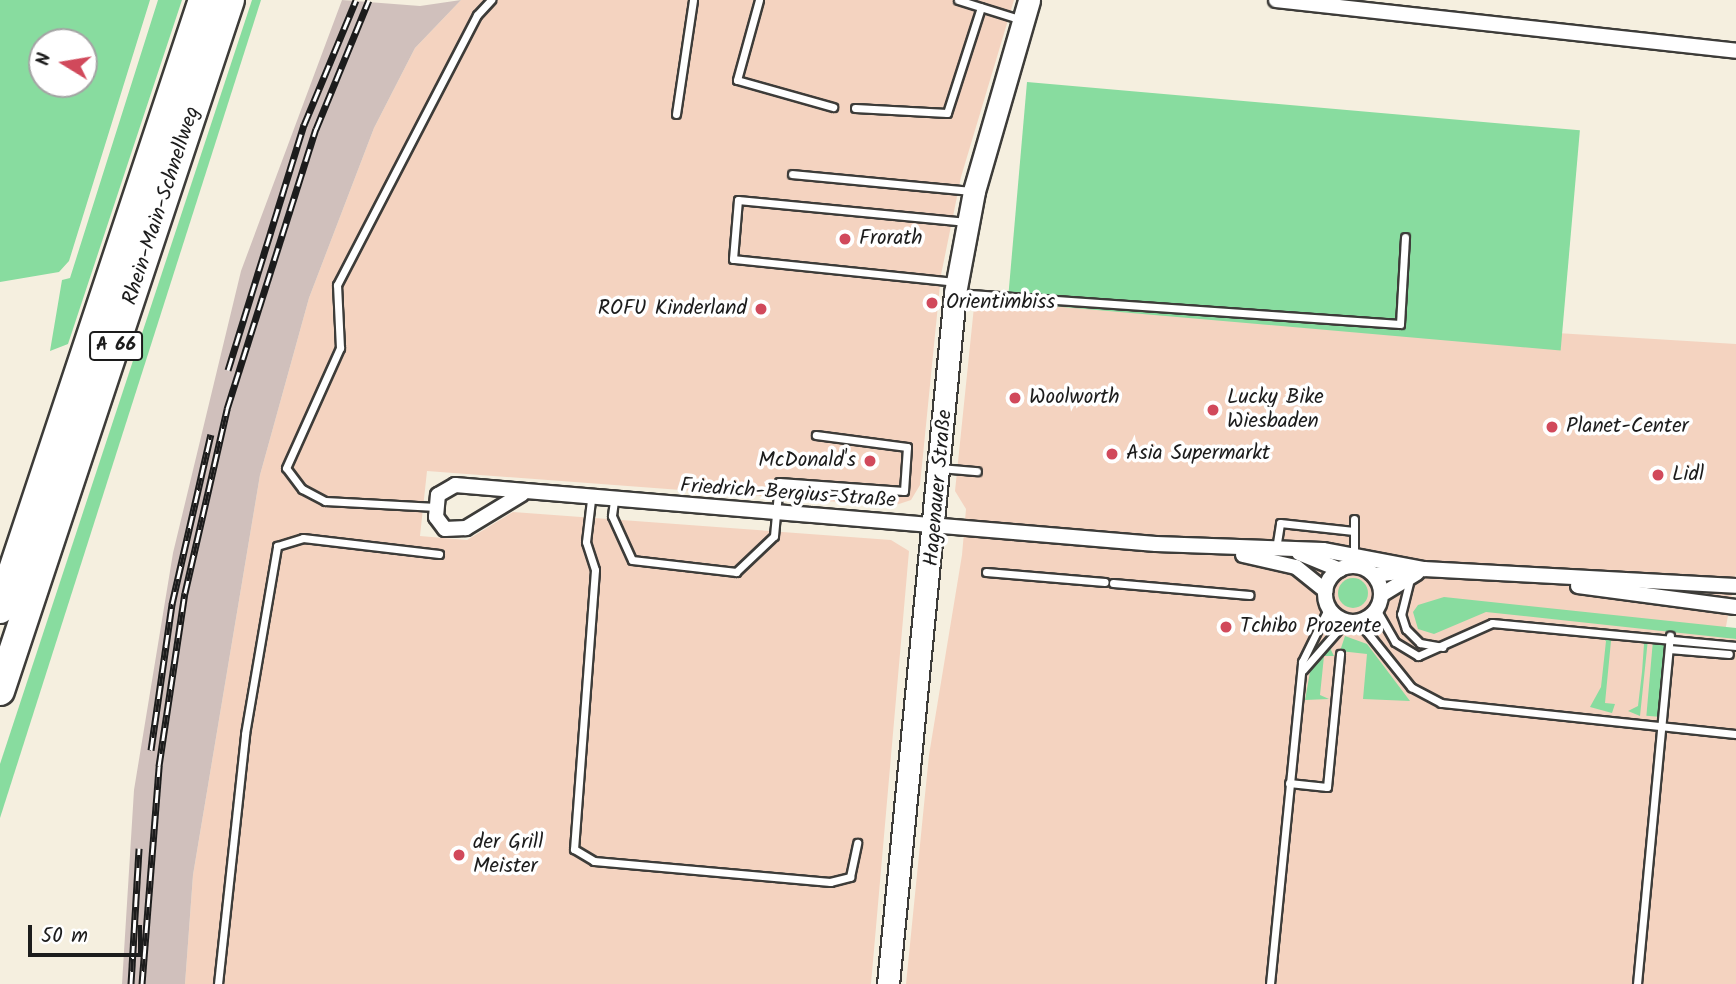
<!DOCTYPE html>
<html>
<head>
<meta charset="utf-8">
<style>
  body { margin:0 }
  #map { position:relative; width:1736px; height:984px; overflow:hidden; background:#f5efdf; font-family:Kalam,sans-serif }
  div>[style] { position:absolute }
  .built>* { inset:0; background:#f4d3c0 }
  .industrial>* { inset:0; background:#d0c0bc }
  .green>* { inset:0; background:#88dc9f; transform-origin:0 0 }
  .round { border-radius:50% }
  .roads { filter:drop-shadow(2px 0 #3d3c39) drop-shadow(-2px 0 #3d3c39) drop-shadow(0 2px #3d3c39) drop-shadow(0 -2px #3d3c39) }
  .lane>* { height:7px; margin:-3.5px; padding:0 3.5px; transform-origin:3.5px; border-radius:3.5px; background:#fff }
  .street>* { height:14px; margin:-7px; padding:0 7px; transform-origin:7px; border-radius:7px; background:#fff }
  .street>.ring { margin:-7px; padding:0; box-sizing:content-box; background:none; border:14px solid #fff; border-radius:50% }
  .secondary>* { height:21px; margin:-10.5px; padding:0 10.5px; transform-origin:10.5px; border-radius:10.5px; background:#fff }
  .highway>* { height:28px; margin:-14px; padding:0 14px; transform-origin:14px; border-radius:14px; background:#fff }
  .rail>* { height:7px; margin-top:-3.5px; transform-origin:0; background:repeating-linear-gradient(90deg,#fff 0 13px,#1c1c1c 0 26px); box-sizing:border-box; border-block:2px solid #1c1c1c }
  .dots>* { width:19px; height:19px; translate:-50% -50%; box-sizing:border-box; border:4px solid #fff; border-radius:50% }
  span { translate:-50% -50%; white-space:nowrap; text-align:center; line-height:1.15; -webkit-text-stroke:7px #fff; paint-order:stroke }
  .shield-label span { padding:2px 5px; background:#fff; border:2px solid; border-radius:5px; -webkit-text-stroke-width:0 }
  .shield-label { font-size:19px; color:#1c1c1c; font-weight:700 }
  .street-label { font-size:21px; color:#1c1c1c }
  .poi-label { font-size:21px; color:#1c1c1c }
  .left { translate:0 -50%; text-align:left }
  .right { translate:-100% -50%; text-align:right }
  .north { position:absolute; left:28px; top:28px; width:70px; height:70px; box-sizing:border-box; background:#fff; border:2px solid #a4a4a4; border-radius:50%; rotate:281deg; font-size:19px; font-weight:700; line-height:28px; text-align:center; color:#1c1c1c }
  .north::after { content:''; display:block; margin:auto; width:24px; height:32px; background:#d1495b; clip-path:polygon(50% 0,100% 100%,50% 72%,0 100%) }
  .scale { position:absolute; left:28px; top:925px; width:114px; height:32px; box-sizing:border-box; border:4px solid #1c1c1c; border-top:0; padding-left:9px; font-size:21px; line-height:24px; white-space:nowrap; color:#1c1c1c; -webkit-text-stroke:5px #fff; paint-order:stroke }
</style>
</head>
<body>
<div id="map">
  <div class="built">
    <div style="clip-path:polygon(461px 0,1014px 0,961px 177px,941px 275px,920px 485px,911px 500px,893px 506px,427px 471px,420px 536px,467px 540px,513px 512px,891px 540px,909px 551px,871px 984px,185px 984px,193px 875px,260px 475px,309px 298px,374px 128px,415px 48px)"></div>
    <div style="clip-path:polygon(975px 297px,1736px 344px,1736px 573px,1724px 637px,1736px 639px,1736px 984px,906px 984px,929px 755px,962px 555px,966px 509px,955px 491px)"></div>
  </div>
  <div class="industrial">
    <div style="clip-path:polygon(342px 0,420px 6px,461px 0,415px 48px,374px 128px,309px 298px,260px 475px,193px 875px,185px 984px,122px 984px,134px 790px,173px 553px,241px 271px)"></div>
  </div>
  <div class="green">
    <div style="clip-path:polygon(evenodd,0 0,150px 0,69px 261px,59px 272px,0 282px,0 0,42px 42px,84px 42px,84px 84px,42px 84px,42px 42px)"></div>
    <div style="clip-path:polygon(158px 0,182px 0,68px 344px,50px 351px,62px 280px,70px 278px)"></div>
    <div style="clip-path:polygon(252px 0,261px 0,0 818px,0 764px)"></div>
    <div style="left:1027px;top:82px;width:555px;height:221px;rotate:5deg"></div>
    <div class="round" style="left:1338px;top:578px;width:30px;height:30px"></div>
    <div style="clip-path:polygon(1444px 597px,1736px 628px,1736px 639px,1486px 612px,1434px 634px,1418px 629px,1413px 612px,1418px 605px)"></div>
    <div style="clip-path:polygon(1597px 634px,1621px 636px,1611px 641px,1605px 703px,1615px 704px,1612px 713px,1590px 707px,1601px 687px,1606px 641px)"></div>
    <div style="clip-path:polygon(1345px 636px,1367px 644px,1410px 701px,1363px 699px,1367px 654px,1340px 651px)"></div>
    <div style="clip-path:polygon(1636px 638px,1648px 639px,1640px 716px,1628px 711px,1638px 706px,1642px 672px,1644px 644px)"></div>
    <div style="left:1653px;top:640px;width:12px;height:76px;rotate:5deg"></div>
    <div style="clip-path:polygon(1328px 644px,1334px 656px,1324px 656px,1320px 695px,1329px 699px,1305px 700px,1310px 672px)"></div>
  </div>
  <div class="roads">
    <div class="lane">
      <div style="left:759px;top:0;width:83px;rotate:105.4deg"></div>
      <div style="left:737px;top:80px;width:100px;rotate:15.7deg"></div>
      <div style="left:958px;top:0;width:64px;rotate:17.3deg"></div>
      <div style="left:855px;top:108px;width:92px;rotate:3.1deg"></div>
      <div style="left:947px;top:113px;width:111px;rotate:-72.2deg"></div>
      <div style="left:676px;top:114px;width:115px;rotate:-81.5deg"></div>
      <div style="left:792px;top:174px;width:182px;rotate:5.4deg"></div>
      <div style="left:956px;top:282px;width:224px;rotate:-174.1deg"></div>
      <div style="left:733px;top:259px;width:59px;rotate:-85.2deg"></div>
      <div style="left:738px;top:200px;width:230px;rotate:5.5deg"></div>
      <div style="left:956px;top:293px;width:445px;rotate:4deg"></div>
      <div style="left:1400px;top:324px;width:87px;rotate:-86.7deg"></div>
      <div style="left:940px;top:468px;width:37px;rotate:5deg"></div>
      <div style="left:591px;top:500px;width:42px;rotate:96.8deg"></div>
      <div style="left:586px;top:542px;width:29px;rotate:72deg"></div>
      <div style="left:595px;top:570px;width:280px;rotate:94.3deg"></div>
      <div style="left:574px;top:849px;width:23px;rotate:31deg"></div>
      <div style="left:594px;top:861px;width:237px;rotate:5.1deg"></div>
      <div style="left:830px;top:882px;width:21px;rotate:-14deg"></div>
      <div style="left:850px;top:877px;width:35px;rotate:-78deg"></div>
      <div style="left:614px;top:501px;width:15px;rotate:98deg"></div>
      <div style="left:612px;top:516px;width:48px;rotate:65.6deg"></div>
      <div style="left:632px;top:560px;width:105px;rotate:6.6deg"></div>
      <div style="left:736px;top:572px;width:52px;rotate:-43.5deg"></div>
      <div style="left:774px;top:536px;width:54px;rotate:-84.7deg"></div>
      <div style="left:779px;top:482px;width:125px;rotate:4.1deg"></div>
      <div style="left:904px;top:491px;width:44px;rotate:-86.1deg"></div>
      <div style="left:907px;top:447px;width:92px;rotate:-172.5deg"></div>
      <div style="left:436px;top:507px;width:111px;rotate:-176.9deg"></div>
      <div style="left:325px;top:501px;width:26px;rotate:-152deg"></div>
      <div style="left:302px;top:489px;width:26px;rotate:-127deg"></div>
      <div style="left:286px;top:468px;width:132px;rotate:-65.8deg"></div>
      <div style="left:340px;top:348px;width:63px;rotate:-92.7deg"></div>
      <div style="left:337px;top:285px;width:304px;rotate:-62.6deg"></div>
      <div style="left:477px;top:15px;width:21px;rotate:-47deg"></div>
      <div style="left:1276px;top:549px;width:26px;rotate:-81deg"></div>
      <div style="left:1280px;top:523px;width:74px;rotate:6.2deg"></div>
      <div style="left:1354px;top:566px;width:47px;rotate:-90deg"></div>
      <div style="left:986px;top:572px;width:119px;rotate:4.8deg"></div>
      <div style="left:1410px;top:579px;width:36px;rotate:104deg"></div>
      <div style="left:1401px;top:614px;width:16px;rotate:72deg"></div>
      <div style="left:1406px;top:629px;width:20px;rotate:45deg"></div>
      <div style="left:1420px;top:643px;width:23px;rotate:10deg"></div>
      <div style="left:1113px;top:583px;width:137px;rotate:5deg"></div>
      <div style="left:1376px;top:609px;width:38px;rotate:60deg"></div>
      <div style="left:1395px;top:642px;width:27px;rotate:31deg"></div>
      <div style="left:1418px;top:656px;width:81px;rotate:-24deg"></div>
      <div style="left:1492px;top:623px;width:245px;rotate:5.4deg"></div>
      <div style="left:1358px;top:621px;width:85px;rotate:51.2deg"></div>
      <div style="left:1411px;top:687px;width:34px;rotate:28deg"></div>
      <div style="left:1441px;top:703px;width:297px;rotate:6deg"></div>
      <div style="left:1669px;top:649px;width:60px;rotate:4.8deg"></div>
      <div style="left:1303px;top:670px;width:65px;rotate:-48.7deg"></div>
      <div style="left:1289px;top:783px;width:38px;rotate:6deg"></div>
      <div style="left:1327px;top:787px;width:134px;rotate:-84.4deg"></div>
      <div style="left:218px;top:984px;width:251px;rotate:-83.8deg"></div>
      <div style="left:245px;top:734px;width:191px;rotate:-80.3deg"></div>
      <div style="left:277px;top:546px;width:27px;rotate:-17deg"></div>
      <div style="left:303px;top:538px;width:137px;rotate:6.7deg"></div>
      <div style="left:1270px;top:984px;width:324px;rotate:-84.3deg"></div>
      <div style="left:1302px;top:662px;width:61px;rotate:-63.9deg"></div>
      <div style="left:1637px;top:984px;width:350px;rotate:-84.6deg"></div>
    </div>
    <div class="street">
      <div style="left:1276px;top:0;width:463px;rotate:6.3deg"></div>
      <div style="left:522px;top:494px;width:66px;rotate:148.7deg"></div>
      <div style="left:466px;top:528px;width:21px;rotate:177deg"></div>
      <div style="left:445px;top:529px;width:15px;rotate:-127deg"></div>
      <div style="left:436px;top:517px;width:22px;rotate:-85deg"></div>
      <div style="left:438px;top:495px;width:20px;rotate:-30deg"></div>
      <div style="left:455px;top:485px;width:703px;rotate:4.81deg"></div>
      <div style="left:1156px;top:544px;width:167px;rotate:2.1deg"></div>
      <div style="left:1323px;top:550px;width:103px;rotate:10.7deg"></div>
      <div style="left:1299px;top:553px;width:44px;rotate:22.5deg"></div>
      <div style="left:1243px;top:555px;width:54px;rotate:12.8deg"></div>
      <div style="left:1296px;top:567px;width:38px;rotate:39deg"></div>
      <div class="ring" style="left:1325px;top:566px;width:42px;height:42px"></div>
      <div style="left:1374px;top:575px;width:50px;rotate:-6.8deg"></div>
      <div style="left:1424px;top:569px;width:312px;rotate:3.1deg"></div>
      <div style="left:1578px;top:586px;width:159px;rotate:7.6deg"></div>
      <div style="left:1381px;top:595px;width:42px;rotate:-31.4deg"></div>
    </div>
    <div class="secondary">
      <div style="left:888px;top:984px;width:694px;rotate:-84.46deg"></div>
      <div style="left:955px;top:293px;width:104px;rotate:-79.4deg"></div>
      <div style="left:974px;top:191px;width:199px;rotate:-73.9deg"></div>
    </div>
    <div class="highway">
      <div style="left:0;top:609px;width:642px;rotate:-71.57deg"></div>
      <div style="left:0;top:691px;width:728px;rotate:-71.59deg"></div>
    </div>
  </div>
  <div class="rail">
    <div style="left:228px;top:370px;width:257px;rotate:-72.8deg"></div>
    <div style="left:304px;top:125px;width:135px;rotate:-67.4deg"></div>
    <div style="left:151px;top:750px;width:148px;rotate:-81.8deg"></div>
    <div style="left:172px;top:604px;width:174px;rotate:-77.1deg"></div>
    <div style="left:131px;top:984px;width:136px;rotate:-86.6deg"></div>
    <div style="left:142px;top:984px;width:219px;rotate:-85.5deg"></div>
    <div style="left:159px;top:766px;width:175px;rotate:-81.5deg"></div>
    <div style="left:185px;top:593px;width:189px;rotate:-77.1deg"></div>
    <div style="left:227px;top:409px;width:294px;rotate:-72.4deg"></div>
    <div style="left:316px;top:129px;width:139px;rotate:-67.7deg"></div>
  </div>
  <div class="dots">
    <div style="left:845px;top:239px;background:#d1495b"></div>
    <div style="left:932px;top:303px;background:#d1495b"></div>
    <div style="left:761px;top:309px;background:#d1495b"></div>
    <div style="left:1015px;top:398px;background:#d1495b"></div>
    <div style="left:1213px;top:410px;background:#d1495b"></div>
    <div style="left:1552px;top:427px;background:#d1495b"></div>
    <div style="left:1112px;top:454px;background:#d1495b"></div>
    <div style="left:870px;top:461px;background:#d1495b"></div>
    <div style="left:1658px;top:475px;background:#d1495b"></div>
    <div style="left:1226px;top:627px;background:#d1495b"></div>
    <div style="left:459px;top:855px;background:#d1495b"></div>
  </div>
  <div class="shield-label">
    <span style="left:116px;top:346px">A 66</span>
  </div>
  <div class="street-label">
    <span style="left:162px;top:206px;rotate:-72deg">Rhein-Main-Schnellweg</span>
    <span style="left:939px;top:488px;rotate:-85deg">Hagenauer Straße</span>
    <span style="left:788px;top:494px;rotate:4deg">Friedrich-Bergius-Straße</span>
  </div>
  <div class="poi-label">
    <span class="left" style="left:859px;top:239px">Frorath</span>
    <span class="left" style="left:946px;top:303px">Orientimbiss</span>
    <span class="right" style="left:747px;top:309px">ROFU Kinderland</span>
    <span class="left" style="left:1029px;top:398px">Woolworth</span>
    <span class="left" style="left:1227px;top:410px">Lucky Bike<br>Wiesbaden</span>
    <span class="left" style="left:1566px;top:427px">Planet-Center</span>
    <span class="left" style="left:1126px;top:454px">Asia Supermarkt</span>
    <span class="right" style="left:856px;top:461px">McDonald's</span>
    <span class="left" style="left:1672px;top:475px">Lidl</span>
    <span class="left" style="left:1240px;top:627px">Tchibo Prozente</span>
    <span class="left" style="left:473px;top:855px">der Grill<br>Meister</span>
  </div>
  <div class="north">N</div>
  <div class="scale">50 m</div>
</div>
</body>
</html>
